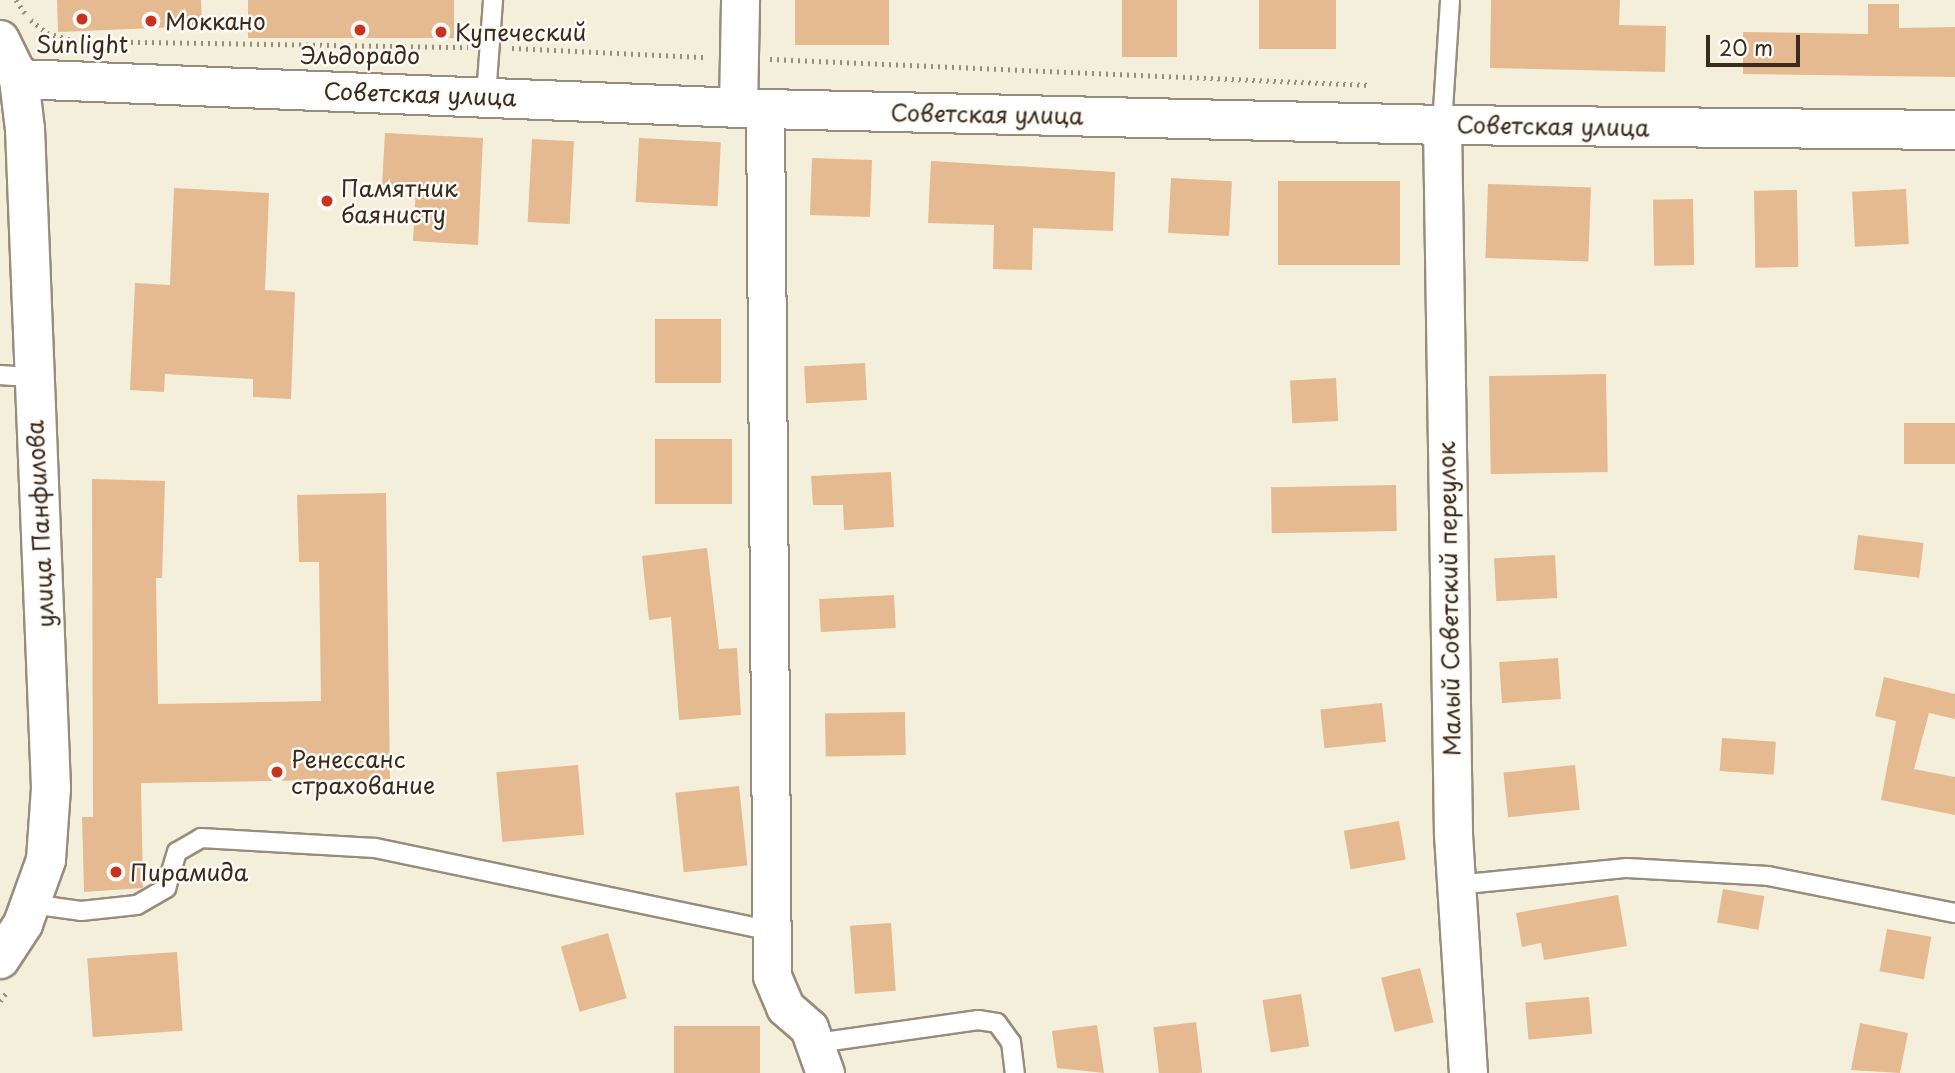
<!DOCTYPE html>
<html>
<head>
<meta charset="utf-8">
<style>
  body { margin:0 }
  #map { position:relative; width:1955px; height:1073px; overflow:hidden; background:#f4efdb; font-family:"Playpen Sans",sans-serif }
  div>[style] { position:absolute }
  .building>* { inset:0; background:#e5ba91; transform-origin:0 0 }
  .path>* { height:4.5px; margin-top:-2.25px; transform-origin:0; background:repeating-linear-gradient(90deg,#988c7c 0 2px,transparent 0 7px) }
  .roads { filter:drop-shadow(2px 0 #988c7c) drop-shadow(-2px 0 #988c7c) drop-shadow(0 2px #988c7c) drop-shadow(0 -2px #988c7c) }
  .lane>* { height:18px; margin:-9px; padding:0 9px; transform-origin:9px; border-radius:9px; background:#fff }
  .street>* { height:37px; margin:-18.5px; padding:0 18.5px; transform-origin:18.5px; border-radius:18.5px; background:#fff }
  .secondary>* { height:38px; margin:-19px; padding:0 19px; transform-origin:19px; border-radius:19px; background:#fff }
  .dots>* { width:19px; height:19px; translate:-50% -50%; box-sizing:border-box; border:4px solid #fdfcf7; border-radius:50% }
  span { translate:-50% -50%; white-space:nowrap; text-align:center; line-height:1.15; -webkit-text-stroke:5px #fdfcf7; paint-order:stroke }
  .poi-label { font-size:23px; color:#3b2a1e }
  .left { translate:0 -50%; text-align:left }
  .street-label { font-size:23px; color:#3b2a1e }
  .scale { position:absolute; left:1706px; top:35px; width:94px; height:32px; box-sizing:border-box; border:4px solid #3b2a1e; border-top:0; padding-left:9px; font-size:21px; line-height:24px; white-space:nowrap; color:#3b2a1e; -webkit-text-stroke:5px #fdfcf7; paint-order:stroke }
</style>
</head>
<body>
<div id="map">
  <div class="building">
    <div style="clip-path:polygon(57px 0,201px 0,202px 26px,58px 32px)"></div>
    <div style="left:248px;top:0;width:206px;height:38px"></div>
    <div style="left:795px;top:0;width:94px;height:45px"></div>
    <div style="left:1122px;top:0;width:55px;height:57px"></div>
    <div style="left:1259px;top:0;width:77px;height:49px"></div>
    <div style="clip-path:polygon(1491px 0,1620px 0,1619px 25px,1666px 26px,1665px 72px,1490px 68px)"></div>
    <div style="clip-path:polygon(1868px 4px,1899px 4px,1899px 28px,1955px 27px,1955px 77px,1743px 74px,1743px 32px,1868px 34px)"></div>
    <div style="clip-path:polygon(385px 133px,483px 138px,478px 245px,413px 241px,416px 186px,382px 185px)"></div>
    <div style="left:639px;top:138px;width:82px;height:64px;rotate:3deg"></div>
    <div style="left:532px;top:139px;width:42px;height:83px;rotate:3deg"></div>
    <div style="left:812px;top:158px;width:60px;height:57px;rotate:2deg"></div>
    <div style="clip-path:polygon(931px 161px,1115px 172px,1113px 231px,1033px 228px,1032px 270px,993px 269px,994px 225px,928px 223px)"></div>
    <div style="left:1171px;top:178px;width:61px;height:55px;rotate:3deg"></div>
    <div style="left:1278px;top:181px;width:122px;height:84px"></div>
    <div style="left:1488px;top:184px;width:103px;height:74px;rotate:2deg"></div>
    <div style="clip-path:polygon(174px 188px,269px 193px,265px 290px,295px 292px,291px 399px,253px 397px,253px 379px,165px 374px,164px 392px,130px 390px,135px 283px,170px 285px)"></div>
    <div style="left:1906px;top:189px;width:55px;height:54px;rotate:87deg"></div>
    <div style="left:1797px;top:190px;width:77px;height:43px;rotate:89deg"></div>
    <div style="left:1693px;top:199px;width:66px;height:40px;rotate:89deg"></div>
    <div style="left:655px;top:319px;width:66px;height:64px"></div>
    <div style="left:865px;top:363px;width:37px;height:61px;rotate:87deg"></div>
    <div style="left:1606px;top:374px;width:98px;height:117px;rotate:89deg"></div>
    <div style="left:1336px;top:378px;width:43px;height:46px;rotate:87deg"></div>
    <div style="left:1955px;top:423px;width:41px;height:51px;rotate:90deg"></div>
    <div style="left:655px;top:439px;width:77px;height:65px"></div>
    <div style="clip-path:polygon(891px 472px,894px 527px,844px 530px,843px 505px,813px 505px,811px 476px)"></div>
    <div style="clip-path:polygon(92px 479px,165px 481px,162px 578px,156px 578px,158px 704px,321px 701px,319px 562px,299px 562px,297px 495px,386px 493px,390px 779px,141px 783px,143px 888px,84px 892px,82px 817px,93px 817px)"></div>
    <div style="left:1396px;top:485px;width:46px;height:125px;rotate:89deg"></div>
    <div style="left:1858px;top:535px;width:66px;height:35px;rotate:7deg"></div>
    <div style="clip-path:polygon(707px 548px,719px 649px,737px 648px,741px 715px,679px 720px,671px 617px,649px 620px,642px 556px)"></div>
    <div style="left:1555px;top:555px;width:43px;height:61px;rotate:87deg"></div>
    <div style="left:894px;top:595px;width:33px;height:75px;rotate:87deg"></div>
    <div style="left:1558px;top:658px;width:41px;height:59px;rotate:86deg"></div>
    <div style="clip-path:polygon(1884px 677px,1955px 694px,1955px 719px,1929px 713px,1914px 769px,1955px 777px,1955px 815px,1881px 800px,1896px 721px,1875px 716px)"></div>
    <div style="left:1382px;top:703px;width:39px;height:62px;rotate:84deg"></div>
    <div style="left:905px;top:712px;width:43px;height:80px;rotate:89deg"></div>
    <div style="left:1722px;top:738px;width:54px;height:33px;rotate:4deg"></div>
    <div style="left:578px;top:765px;width:70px;height:82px;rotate:85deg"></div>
    <div style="left:1575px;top:765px;width:45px;height:72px;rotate:84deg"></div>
    <div style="left:739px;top:786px;width:80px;height:64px;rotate:84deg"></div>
    <div style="left:1399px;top:821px;width:39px;height:56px;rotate:80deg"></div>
    <div style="left:1723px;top:889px;width:42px;height:34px;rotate:10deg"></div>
    <div style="clip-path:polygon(1618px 895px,1627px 946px,1544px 960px,1541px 943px,1522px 947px,1516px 913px)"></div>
    <div style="left:891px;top:923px;width:68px;height:41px;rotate:86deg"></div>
    <div style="left:1887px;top:929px;width:45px;height:43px;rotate:10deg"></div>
    <div style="left:608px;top:933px;width:68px;height:49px;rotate:74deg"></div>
    <div style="left:177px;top:952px;width:79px;height:90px;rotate:86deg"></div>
    <div style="left:1420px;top:968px;width:56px;height:40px;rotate:76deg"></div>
    <div style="left:1301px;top:994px;width:53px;height:39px;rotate:81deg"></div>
    <div style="left:1589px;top:997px;width:37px;height:64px;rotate:85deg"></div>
    <div style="left:1196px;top:1022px;width:51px;height:43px;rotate:83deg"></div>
    <div style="clip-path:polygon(1860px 1023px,1908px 1033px,1900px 1073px,1851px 1070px)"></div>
    <div style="clip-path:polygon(1097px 1025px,1104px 1073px,1057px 1068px,1052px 1031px)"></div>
    <div style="left:674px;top:1026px;width:86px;height:47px"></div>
  </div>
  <div class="path">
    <div style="left:16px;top:0;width:16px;rotate:55deg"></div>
    <div style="left:31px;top:20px;width:21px;rotate:39deg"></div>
    <div style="left:47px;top:33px;width:29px;rotate:16deg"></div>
    <div style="left:75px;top:46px;width:5px;rotate:-90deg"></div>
    <div style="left:75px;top:41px;width:393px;rotate:0.9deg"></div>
    <div style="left:512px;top:48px;width:194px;rotate:2.7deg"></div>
    <div style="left:770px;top:59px;width:601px;rotate:2.48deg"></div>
    <div style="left:0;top:1001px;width:10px;rotate:-53deg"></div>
  </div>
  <div class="roads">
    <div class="lane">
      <div style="left:486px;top:96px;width:96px;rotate:-85.8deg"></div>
      <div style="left:1442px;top:125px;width:125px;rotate:-86.3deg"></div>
      <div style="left:0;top:375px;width:32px;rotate:4deg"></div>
      <div style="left:1456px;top:885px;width:172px;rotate:-5.7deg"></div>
      <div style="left:1627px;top:868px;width:141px;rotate:3.2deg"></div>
      <div style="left:1768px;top:876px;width:191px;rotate:11.2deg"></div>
      <div style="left:31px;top:904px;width:50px;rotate:8deg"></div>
      <div style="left:81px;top:911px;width:56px;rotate:-6.1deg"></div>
      <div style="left:137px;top:905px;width:34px;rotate:-30deg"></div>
      <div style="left:166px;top:888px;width:38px;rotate:-73deg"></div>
      <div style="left:177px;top:852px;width:28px;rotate:-30deg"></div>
      <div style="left:201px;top:838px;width:174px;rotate:3.3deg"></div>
      <div style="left:375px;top:848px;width:406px;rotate:11.8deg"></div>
      <div style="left:817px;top:1043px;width:163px;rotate:-8.1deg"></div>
      <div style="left:978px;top:1020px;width:19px;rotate:9deg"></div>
      <div style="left:997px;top:1023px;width:24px;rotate:54deg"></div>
      <div style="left:1011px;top:1042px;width:31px;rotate:83deg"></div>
    </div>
    <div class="street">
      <div style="left:738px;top:107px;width:107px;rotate:-88.9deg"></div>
      <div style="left:765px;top:109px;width:867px;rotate:89.54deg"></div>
      <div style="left:772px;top:976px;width:34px;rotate:67deg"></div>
      <div style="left:785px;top:1007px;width:32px;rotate:41deg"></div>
      <div style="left:809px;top:1028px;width:48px;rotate:70.4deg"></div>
      <div style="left:1442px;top:125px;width:709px;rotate:89.11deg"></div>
      <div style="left:1453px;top:834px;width:239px;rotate:86.4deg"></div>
    </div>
    <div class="secondary">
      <div style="left:0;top:40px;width:43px;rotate:64deg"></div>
      <div style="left:19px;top:79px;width:50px;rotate:83.2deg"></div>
      <div style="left:25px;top:129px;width:660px;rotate:87.74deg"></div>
      <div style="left:51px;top:788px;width:72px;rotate:94deg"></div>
      <div style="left:46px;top:860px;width:68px;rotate:109.8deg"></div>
      <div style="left:23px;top:924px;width:42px;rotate:123.3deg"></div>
      <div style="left:19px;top:79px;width:747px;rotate:2.3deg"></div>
      <div style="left:765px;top:109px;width:677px;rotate:1.35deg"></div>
      <div style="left:1442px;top:125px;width:513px;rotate:0.56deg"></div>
    </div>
  </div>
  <div class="dots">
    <div style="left:82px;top:19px;background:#c8321e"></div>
    <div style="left:151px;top:21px;background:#c8321e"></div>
    <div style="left:360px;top:30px;background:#c8321e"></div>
    <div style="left:441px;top:32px;background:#c8321e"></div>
    <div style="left:327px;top:201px;background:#c8321e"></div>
    <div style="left:277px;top:772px;background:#c8321e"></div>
    <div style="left:116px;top:872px;background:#c8321e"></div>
  </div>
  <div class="poi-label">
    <span class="left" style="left:165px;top:21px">Моккано</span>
    <span class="left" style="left:455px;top:32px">Купеческий</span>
    <span style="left:82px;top:44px">Sunlight</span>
    <span style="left:360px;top:55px">Эльдорадо</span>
    <span class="left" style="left:341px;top:201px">Памятник<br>баянисту</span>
    <span class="left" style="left:291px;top:772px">Ренессанс<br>страхование</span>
    <span class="left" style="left:130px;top:872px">Пирамида</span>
  </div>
  <div class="street-label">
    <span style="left:420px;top:94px;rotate:2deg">Советская улица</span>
    <span style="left:987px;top:114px;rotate:1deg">Советская улица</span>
    <span style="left:1553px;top:126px;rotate:1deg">Советская улица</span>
    <span style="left:40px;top:524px;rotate:-93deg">улица Панфилова</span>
    <span style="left:1449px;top:599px;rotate:-91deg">Малый Советский переулок</span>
  </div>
  <div class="scale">20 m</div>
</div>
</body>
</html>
